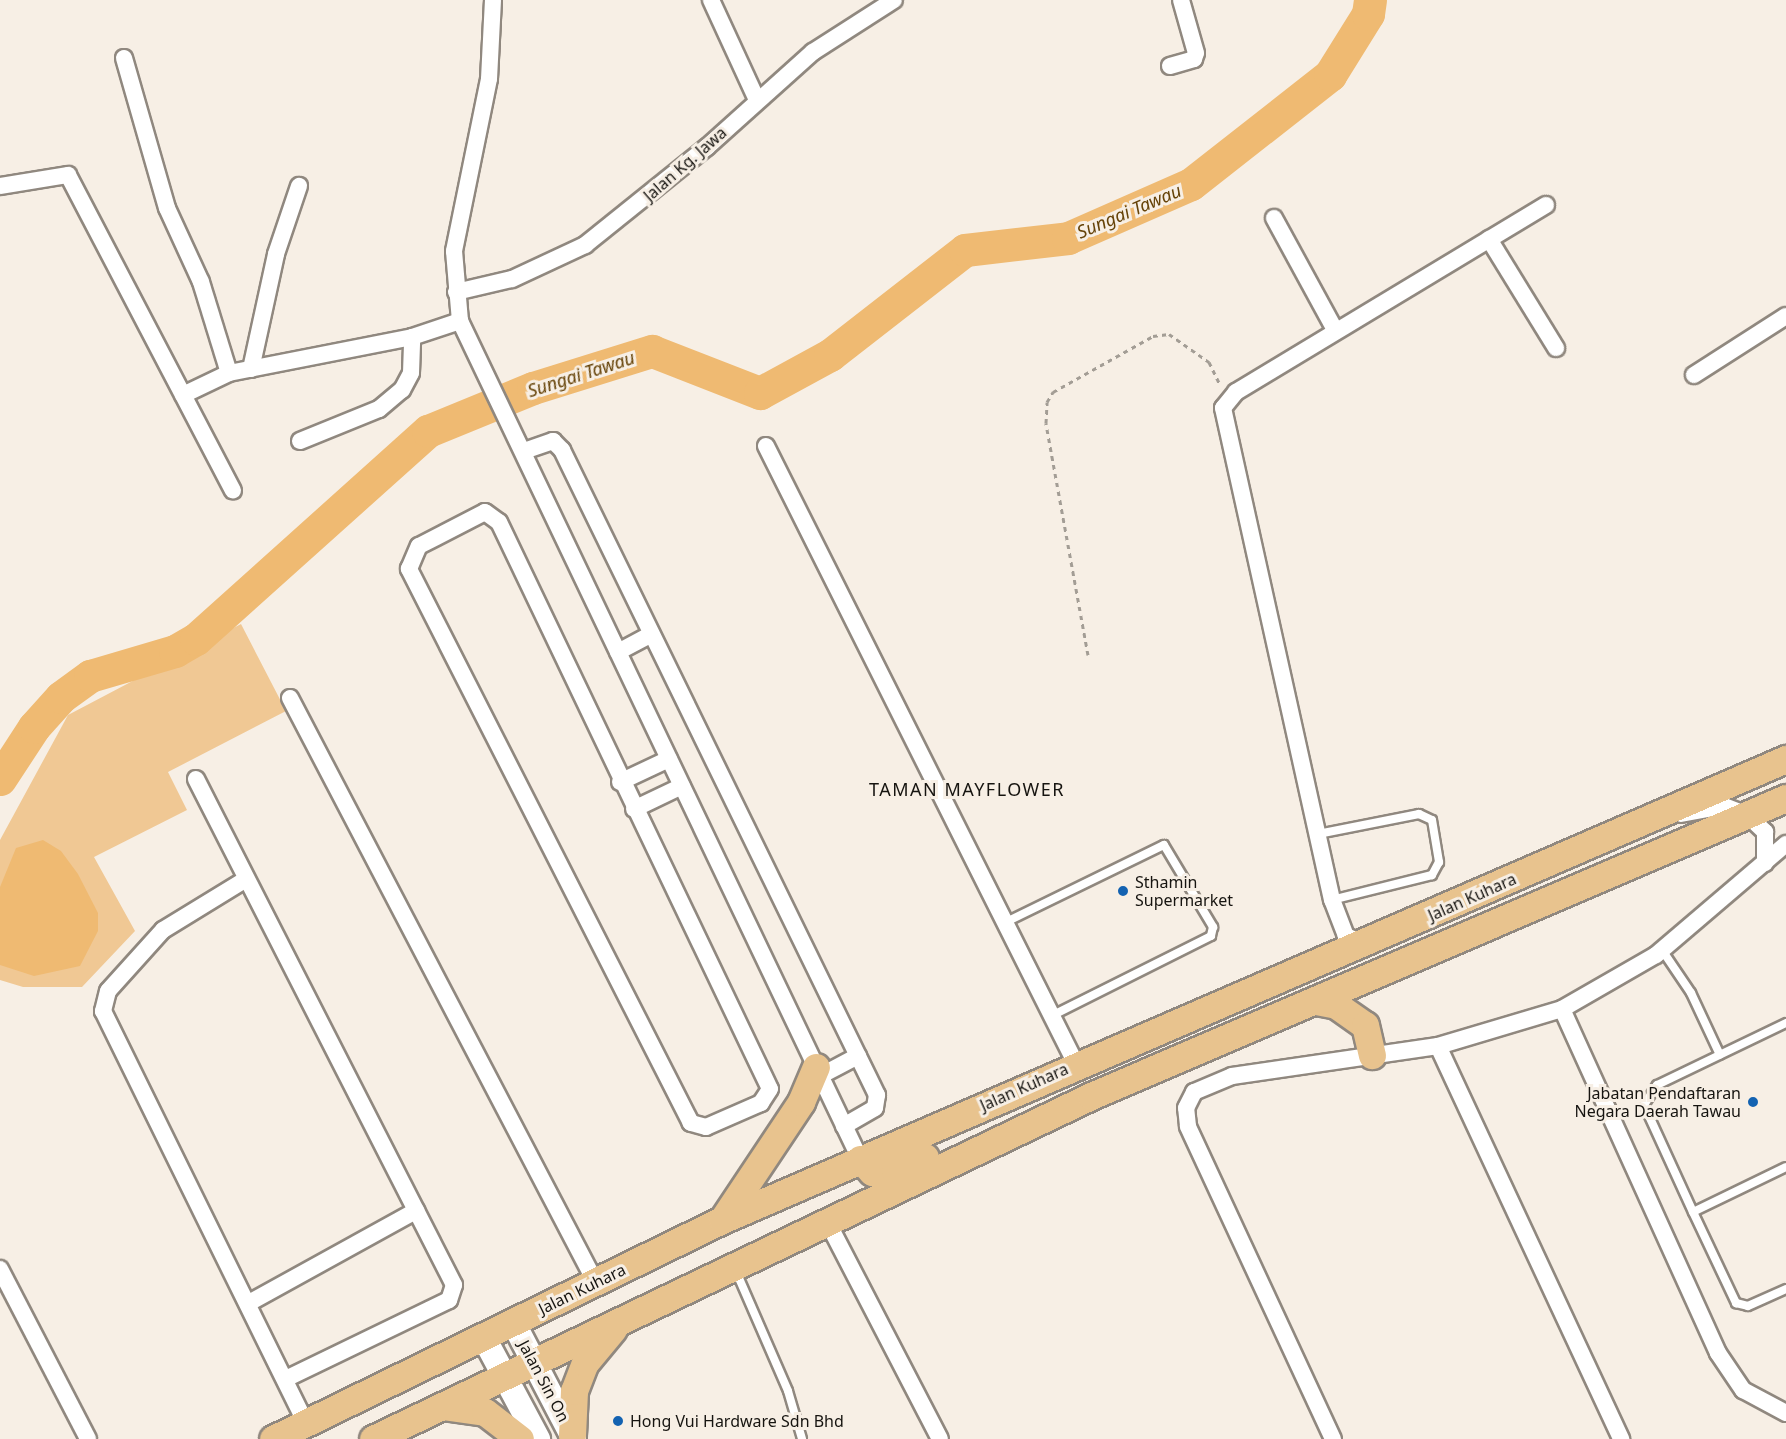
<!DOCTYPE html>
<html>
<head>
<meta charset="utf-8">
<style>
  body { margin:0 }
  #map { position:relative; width:1786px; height:1439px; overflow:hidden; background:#f7efe5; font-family:"Noto Sans",sans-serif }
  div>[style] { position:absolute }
  .green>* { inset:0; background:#f0c894 }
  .water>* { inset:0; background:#efba72 }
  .river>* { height:33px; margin:-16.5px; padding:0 16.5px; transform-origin:16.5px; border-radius:16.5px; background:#efba72 }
  .path>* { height:3px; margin-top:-1.5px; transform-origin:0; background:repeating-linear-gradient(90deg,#a39d95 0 4.5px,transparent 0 9px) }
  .roads { filter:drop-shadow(2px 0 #90887f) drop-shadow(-2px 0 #90887f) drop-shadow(0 2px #90887f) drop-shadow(0 -2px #90887f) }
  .service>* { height:8px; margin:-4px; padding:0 4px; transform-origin:4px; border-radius:4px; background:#fff }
  .minor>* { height:16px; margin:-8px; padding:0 8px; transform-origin:8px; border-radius:8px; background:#fff }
  .secondary>* { height:24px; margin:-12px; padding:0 12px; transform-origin:12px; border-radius:12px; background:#fff }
  .primary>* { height:27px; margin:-13.5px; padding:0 13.5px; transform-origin:13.5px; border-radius:13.5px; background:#e8c38e }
  .dots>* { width:16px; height:16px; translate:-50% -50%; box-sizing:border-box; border:3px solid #f7efe5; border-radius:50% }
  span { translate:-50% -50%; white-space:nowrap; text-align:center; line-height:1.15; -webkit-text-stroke:6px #f7efe5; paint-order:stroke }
  .street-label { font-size:16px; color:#161410 }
  .poi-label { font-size:16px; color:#161410 }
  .left { translate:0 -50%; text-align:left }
  .right { translate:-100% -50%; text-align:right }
  .water-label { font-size:18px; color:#664308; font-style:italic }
  .neighbourhood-label { font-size:18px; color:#161410; letter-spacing:1.5px }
</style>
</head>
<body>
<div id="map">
  <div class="green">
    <div style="clip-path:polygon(241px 624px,286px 711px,168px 772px,187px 810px,94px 857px,135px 931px,82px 987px,23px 987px,0 980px,0 840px,68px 715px)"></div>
  </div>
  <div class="water">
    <div style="clip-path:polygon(43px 840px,61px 851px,78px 874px,98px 913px,98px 931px,80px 966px,34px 976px,0 965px,0 887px,16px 848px)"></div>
  </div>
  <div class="river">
    <div style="left:0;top:779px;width:62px;rotate:-56.8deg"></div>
    <div style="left:34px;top:727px;width:40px;rotate:-48deg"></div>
    <div style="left:61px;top:697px;width:36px;rotate:-36deg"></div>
    <div style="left:90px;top:676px;width:89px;rotate:-16.4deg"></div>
    <div style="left:175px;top:651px;width:24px;rotate:-30deg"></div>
    <div style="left:196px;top:639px;width:312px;rotate:-41.9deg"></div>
    <div style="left:428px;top:431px;width:113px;rotate:-22.3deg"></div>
    <div style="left:533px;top:388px;width:125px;rotate:-17.3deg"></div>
    <div style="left:652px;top:351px;width:116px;rotate:21.3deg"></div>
    <div style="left:760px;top:393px;width:80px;rotate:-28.5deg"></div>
    <div style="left:830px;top:355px;width:171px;rotate:-37.9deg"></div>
    <div style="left:965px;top:250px;width:104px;rotate:-6.6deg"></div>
    <div style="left:1068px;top:238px;width:134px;rotate:-23.7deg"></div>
    <div style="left:1191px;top:184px;width:177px;rotate:-38.1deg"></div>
    <div style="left:1330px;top:75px;width:72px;rotate:-58.1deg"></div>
    <div style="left:1368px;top:14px;width:14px;rotate:-82deg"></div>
  </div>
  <div class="path">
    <div style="left:1088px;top:655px;width:236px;rotate:-100.3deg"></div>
    <div style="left:1046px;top:423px;width:21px;rotate:-87deg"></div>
    <div style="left:1047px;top:402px;width:12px;rotate:-59deg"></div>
    <div style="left:1053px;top:392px;width:115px;rotate:-29.2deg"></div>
    <div style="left:1153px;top:336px;width:16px;rotate:-7deg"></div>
    <div style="left:1169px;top:334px;width:49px;rotate:35deg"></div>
    <div style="left:1209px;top:362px;width:25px;rotate:64deg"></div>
  </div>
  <div class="roads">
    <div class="service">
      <div style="left:1318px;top:834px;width:103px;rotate:-11.2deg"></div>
      <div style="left:1419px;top:814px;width:14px;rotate:25deg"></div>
      <div style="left:1432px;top:820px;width:43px;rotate:80.5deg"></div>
      <div style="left:1439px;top:862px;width:15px;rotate:118deg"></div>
      <div style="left:1432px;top:875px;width:103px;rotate:166deg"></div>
      <div style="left:1004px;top:923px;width:178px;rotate:-26deg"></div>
      <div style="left:1164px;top:845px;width:96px;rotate:59.1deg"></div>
      <div style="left:1213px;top:927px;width:9px;rotate:103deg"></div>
      <div style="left:1211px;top:936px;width:179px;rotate:153.4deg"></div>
      <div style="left:1662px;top:950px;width:52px;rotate:56deg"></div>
      <div style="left:1691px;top:993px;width:68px;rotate:64.9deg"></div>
      <div style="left:1786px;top:1023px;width:143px;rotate:154.3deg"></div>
      <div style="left:1657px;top:1085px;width:24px;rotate:123deg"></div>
      <div style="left:1644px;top:1105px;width:118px;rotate:65.4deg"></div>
      <div style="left:1693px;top:1212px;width:103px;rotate:-25.8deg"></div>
      <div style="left:1693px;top:1212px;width:101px;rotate:64.7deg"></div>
      <div style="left:1736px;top:1303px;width:12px;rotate:14deg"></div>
      <div style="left:1748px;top:1306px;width:42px;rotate:-24.1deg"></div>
      <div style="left:735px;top:1269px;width:133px;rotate:66.5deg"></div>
      <div style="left:788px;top:1391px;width:50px;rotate:73.7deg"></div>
    </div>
    <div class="minor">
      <div style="left:493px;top:0;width:79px;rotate:92.9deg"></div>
      <div style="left:489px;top:79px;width:176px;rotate:101.5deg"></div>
      <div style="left:454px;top:251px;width:70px;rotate:85.1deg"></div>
      <div style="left:460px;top:321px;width:929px;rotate:64.48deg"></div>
      <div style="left:711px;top:0;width:110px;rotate:65.3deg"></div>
      <div style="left:124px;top:58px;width:156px;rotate:74deg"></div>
      <div style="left:167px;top:208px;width:81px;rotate:65.3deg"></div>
      <div style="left:201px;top:282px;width:95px;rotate:72.9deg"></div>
      <div style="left:1170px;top:66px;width:25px;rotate:-16deg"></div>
      <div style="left:1194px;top:59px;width:6px;rotate:-72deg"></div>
      <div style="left:1196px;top:53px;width:55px;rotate:-105.8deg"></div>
      <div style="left:0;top:186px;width:69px;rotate:-9.2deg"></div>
      <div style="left:68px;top:175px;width:356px;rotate:62.4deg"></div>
      <div style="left:1274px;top:218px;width:128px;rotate:61.4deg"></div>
      <div style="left:1489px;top:239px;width:128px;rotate:58.4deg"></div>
      <div style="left:456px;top:292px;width:57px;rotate:-13.1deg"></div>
      <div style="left:512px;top:279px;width:81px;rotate:-25deg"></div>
      <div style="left:585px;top:245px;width:156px;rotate:-38.8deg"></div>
      <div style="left:707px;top:147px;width:142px;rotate:-41.9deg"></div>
      <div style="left:813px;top:52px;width:96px;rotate:-32.7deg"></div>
      <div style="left:251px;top:369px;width:118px;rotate:-77.7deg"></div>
      <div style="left:276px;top:254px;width:72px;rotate:-71.3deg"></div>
      <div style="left:1694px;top:375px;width:109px;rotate:-32.7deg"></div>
      <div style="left:183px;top:395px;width:51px;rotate:-25.6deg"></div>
      <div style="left:229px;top:373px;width:187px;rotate:-11.1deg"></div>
      <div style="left:412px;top:337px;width:51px;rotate:-18.4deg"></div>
      <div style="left:300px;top:441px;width:85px;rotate:-22.1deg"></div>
      <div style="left:379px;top:409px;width:30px;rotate:-40deg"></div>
      <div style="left:402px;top:390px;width:19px;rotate:-62deg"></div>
      <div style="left:411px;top:373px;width:36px;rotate:-88deg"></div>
      <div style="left:766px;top:446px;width:691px;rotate:63.36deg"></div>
      <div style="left:524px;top:451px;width:31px;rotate:-19deg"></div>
      <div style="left:553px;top:441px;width:13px;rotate:45deg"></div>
      <div style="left:562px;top:450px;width:718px;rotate:63.97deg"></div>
      <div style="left:877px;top:1095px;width:13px;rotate:99deg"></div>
      <div style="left:875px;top:1108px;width:36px;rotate:150deg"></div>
      <div style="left:485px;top:512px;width:17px;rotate:36deg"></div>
      <div style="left:499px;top:522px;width:628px;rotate:64.45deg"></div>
      <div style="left:770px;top:1089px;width:17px;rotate:123deg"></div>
      <div style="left:761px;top:1103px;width:60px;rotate:156.4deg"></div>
      <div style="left:706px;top:1127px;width:16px;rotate:-165deg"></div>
      <div style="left:691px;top:1123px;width:622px;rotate:-116.98deg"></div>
      <div style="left:409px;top:569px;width:25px;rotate:-67deg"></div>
      <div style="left:419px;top:546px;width:74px;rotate:-27.3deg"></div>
      <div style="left:618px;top:652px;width:38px;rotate:-28deg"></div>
      <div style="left:290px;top:698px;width:660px;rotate:62.39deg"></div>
      <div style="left:196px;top:779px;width:568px;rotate:62.98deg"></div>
      <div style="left:454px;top:1285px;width:16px;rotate:108deg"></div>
      <div style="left:449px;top:1300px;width:179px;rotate:154.2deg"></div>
      <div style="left:620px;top:782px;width:54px;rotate:-25.1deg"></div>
      <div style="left:634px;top:809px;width:53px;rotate:-25.6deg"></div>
      <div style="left:1681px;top:814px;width:44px;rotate:-10.5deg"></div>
      <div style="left:1724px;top:806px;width:25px;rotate:21deg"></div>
      <div style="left:1747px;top:815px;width:25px;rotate:43deg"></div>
      <div style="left:1765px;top:832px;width:31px;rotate:90deg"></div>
      <div style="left:243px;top:881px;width:94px;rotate:148.5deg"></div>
      <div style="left:163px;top:930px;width:82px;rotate:132deg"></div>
      <div style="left:108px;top:991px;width:21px;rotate:104deg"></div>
      <div style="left:103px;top:1011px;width:459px;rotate:63.8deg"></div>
      <div style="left:1364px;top:944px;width:20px;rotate:-156deg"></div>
      <div style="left:1346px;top:936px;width:39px;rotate:-111deg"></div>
      <div style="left:1332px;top:900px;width:504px;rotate:-102.49deg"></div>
      <div style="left:1223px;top:408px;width:21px;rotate:-51deg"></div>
      <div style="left:1236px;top:392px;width:362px;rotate:-31.1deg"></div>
      <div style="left:1562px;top:1009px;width:378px;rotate:65.6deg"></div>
      <div style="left:1718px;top:1353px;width:45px;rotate:56deg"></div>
      <div style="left:1743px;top:1390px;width:49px;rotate:28.1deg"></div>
      <div style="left:1438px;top:1046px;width:434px;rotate:65deg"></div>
      <div style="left:820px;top:1076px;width:43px;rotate:-27.8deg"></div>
      <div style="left:828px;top:1223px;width:243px;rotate:62.6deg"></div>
      <div style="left:0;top:1269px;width:191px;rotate:62.6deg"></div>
      <div style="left:249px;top:1303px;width:191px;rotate:-28.9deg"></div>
      <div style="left:1333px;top:1439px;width:345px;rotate:-114.9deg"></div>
      <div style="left:1188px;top:1126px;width:18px;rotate:-96deg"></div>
      <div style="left:1186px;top:1108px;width:18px;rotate:-63deg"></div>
      <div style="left:1194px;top:1092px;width:41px;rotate:-22.8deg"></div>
      <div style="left:1232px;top:1076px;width:208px;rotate:-8.3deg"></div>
      <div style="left:1438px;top:1046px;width:129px;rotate:-16.6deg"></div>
      <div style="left:1562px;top:1009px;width:108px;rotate:-29.9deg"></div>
      <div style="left:1656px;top:955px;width:171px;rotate:-40.5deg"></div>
    </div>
    <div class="secondary">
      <div style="left:513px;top:1322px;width:132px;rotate:62.5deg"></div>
      <div style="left:483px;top:1336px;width:117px;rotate:61.9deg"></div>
    </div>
    <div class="primary">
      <div style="left:1316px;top:1001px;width:20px;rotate:11deg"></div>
      <div style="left:1336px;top:1005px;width:35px;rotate:35deg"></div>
      <div style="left:1365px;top:1025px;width:31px;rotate:77deg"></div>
      <div style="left:860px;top:1159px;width:18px;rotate:47deg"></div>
      <div style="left:872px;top:1172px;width:23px;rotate:-2deg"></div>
      <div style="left:895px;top:1171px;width:33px;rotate:-25deg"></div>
      <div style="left:723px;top:1219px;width:141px;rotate:-56.3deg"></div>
      <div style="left:801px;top:1102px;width:38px;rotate:-67deg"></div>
      <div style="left:442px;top:1406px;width:43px;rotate:7.9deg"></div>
      <div style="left:485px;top:1412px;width:44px;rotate:37.6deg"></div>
      <div style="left:572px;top:1435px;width:44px;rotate:-87.4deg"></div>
      <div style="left:574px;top:1391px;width:30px;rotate:-69deg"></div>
      <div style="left:585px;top:1363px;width:44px;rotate:-50.5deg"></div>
      <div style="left:273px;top:1439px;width:500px;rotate:-26deg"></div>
      <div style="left:722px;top:1220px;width:1160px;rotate:-23.43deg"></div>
      <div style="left:373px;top:1439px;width:796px;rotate:-25.53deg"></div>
      <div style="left:1091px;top:1096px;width:756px;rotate:-23.21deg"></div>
    </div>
  </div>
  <div class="dots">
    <div style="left:1123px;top:891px;background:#1362b1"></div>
    <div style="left:1753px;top:1102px;background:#1362b1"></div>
    <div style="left:618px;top:1421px;background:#1362b1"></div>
  </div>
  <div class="street-label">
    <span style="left:685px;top:164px;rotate:-41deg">Jalan Kg. Jawa</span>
    <span style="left:1472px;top:897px;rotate:-24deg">Jalan Kuhara</span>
    <span style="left:1024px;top:1087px;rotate:-24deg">Jalan Kuhara</span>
    <span style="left:582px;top:1289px;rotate:-26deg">Jalan Kuhara</span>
    <span style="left:544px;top:1381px;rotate:62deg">Jalan Sin On</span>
  </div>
  <div class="poi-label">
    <span class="left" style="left:1135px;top:891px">Sthamin<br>Supermarket</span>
    <span class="right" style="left:1741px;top:1102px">Jabatan Pendaftaran<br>Negara Daerah Tawau</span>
    <span class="left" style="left:630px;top:1421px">Hong Vui Hardware Sdn Bhd</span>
  </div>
  <div class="water-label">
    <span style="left:1129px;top:211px;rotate:-23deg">Sungai Tawau</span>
    <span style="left:581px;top:374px;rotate:-18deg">Sungai Tawau</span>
  </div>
  <div class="neighbourhood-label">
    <span style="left:967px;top:789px">TAMAN MAYFLOWER</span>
  </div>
</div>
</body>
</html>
